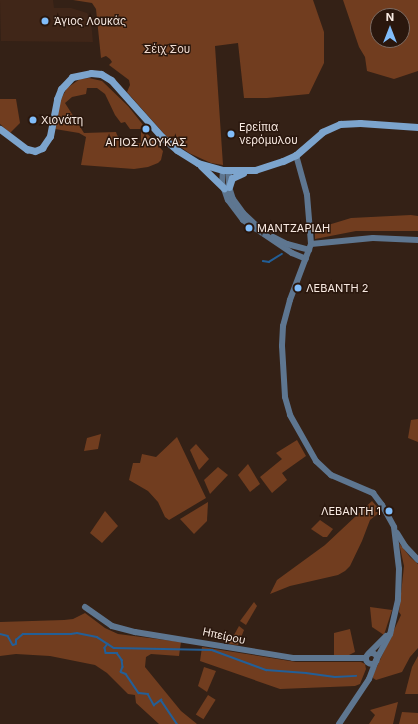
<!DOCTYPE html>
<html>
<head>
<meta charset="utf-8">
<style>
  body { margin:0 }
  #map { position:relative; width:418px; height:724px; overflow:hidden; background:#342116; font-family:Inter,sans-serif }
  div>[style] { position:absolute }
  .built>* { inset:0; background:#402618 }
  .green>* { inset:0; background:#713d1f; transform-origin:0 0 }
  .stream>* { height:1.5px; margin:-0.75px; padding:0 0.75px; transform-origin:0.75px; border-radius:0.75px; background:#235f97 }
  .tertiary>* { height:6px; margin:-3px; padding:0 3px; transform-origin:3px; border-radius:3px; background:#5e7690 }
  .tertiary>.ring { margin:-3px; padding:0; box-sizing:content-box; background:none; border:6px solid #5e7690; border-radius:50% }
  .secondary>* { height:7px; margin:-3.5px; padding:0 3.5px; transform-origin:3.5px; border-radius:3.5px; background:#7ca4cd }
  .dots>* { width:11px; height:11px; translate:-50% -50%; box-sizing:border-box; border:2px solid #2a170d; border-radius:50% }
  span { translate:-50% -50%; white-space:nowrap; text-align:center; line-height:1.15; -webkit-text-stroke:3px #2a170d; paint-order:stroke }
  .poi-label { font-size:11px; color:#f9ebe3 }
  .left { translate:0 -50%; text-align:left }
  .right { translate:-100% -50%; text-align:right }
  .park-label { font-size:11px; color:#f2ddd2 }
  .street-label { font-size:11px; color:#f9ebe3 }
  .north { position:absolute; left:370px; top:8px; width:40px; height:40px; box-sizing:border-box; background:#2a170d; border:1px solid #7d6c63; border-radius:50%; rotate:0deg; font-size:11px; font-weight:700; line-height:16px; text-align:center; color:#f9ebe3 }
  .north::after { content:''; display:block; margin:auto; width:14px; height:18px; background:#81bdfa; clip-path:polygon(50% 0,100% 100%,50% 72%,0 100%) }
</style>
</head>
<body>
<div id="map">
  <div class="built">
    <div style="clip-path:polygon(0 0,53px 0,54px 8px,71px 8px,87px 13px,91px 21px,93px 42px,1px 41px)"></div>
  </div>
  <div class="green">
    <div style="clip-path:polygon(73px 0,313px 0,324px 32px,324px 63px,309px 94px,267px 98px,244px 98px,238px 43px,215px 46px,223px 165px,211px 163px,189px 153px,167px 137px,127px 92px,130px 85px,129px 80px,109px 65px,112px 62px,110px 59px,106px 56px,101px 58px,96px 9px,92px 3px)"></div>
    <div style="clip-path:polygon(evenodd,343px 0,418px 0,418px 71px,394px 79px,367px 71px,365px 57px,359px 47px,343px 0,378px 16px,402px 16px,402px 40px,378px 40px,378px 16px)"></div>
    <div style="clip-path:polygon(evenodd,89px 78px,102px 81px,128px 106px,144px 126px,144px 130px,163px 151px,161px 160px,158px 163px,148px 167px,134px 169px,81px 165px,86px 137px,79px 133px,55px 129px,60px 101px,67px 88px,80px 79px,89px 78px,87px 88px,97px 88px,105px 94px,115px 115px,121px 123px,125px 122px,130px 129px,141px 129px,141px 143px,123px 143px,117px 135px,116px 132px,84px 133px,65px 103px,72px 97px,86px 94px,87px 88px)"></div>
    <div style="clip-path:polygon(0 99px,16px 99px,20px 123px,10px 133px,0 124px)"></div>
    <div style="clip-path:polygon(411px 215px,418px 216px,418px 231px,356px 231px,315px 239px,315px 229px,351px 218px)"></div>
    <div style="clip-path:polygon(418px 419px,418px 442px,408px 438px,411px 420px)"></div>
    <div style="clip-path:polygon(101px 434px,98px 449px,84px 451px,87px 438px)"></div>
    <div style="clip-path:polygon(177px 437px,206px 498px,169px 520px,165px 517px,158px 502px,148px 491px,129px 480px,133px 463px,140px 463px,142px 454px,156px 457px)"></div>
    <div style="clip-path:polygon(297px 440px,306px 456px,282px 473px,287px 480px,272px 493px,260px 477px,282px 459px,276px 453px)"></div>
    <div style="clip-path:polygon(196px 444px,209px 459px,199px 470px,190px 450px)"></div>
    <div style="clip-path:polygon(248px 464px,260px 484px,250px 492px,238px 475px)"></div>
    <div style="clip-path:polygon(218px 467px,228px 475px,210px 494px,204px 480px)"></div>
    <div style="clip-path:polygon(372px 501px,381px 511px,370px 520px,362px 541px,350px 566px,345px 571px,338px 575px,290px 586px,270px 594px,277px 580px,325px 545px)"></div>
    <div style="clip-path:polygon(208px 502px,207px 521px,194px 534px,180px 519px)"></div>
    <div style="clip-path:polygon(105px 511px,118px 526px,102px 543px,90px 533px)"></div>
    <div style="clip-path:polygon(320px 520px,333px 529px,327px 537px,323px 537px,311px 529px)"></div>
    <div style="clip-path:polygon(399px 543px,410px 557px,418px 564px,418px 648px,410px 657px,402px 672px,376px 680px,373px 678px,373px 675px,401px 615px,399px 612px,404px 566px)"></div>
    <div style="clip-path:polygon(254px 602px,257px 606px,246px 625px,240px 621px)"></div>
    <div style="clip-path:polygon(370px 607px,392px 610px,384px 635px,372px 627px)"></div>
    <div style="clip-path:polygon(85px 613px,105px 628px,118px 634px,181px 642px,179px 656px,151px 654px,146px 657px,145px 667px,181px 711px,197px 724px,159px 724px,136px 703px,135px 695px,128px 694px,107px 673px,95px 665px,50px 656px,16px 654px,0 656px,0 622px,64px 620px,73px 619px)"></div>
    <div style="clip-path:polygon(239px 626px,244px 630px,238px 645px,229px 644px)"></div>
    <div style="clip-path:polygon(350px 629px,355px 652px,349px 655px,334px 655px,334px 633px)"></div>
    <div style="clip-path:polygon(202px 647px,296px 662px,361px 662px,365px 664px,366px 669px,360px 684px,355px 686px,280px 689px,200px 661px)"></div>
    <div style="clip-path:polygon(418px 656px,418px 694px,405px 694px,412px 667px)"></div>
    <div style="clip-path:polygon(204px 667px,216px 671px,207px 692px,198px 686px)"></div>
    <div style="left:208px;top:695px;width:9px;height:23px;rotate:32deg"></div>
    <div style="clip-path:polygon(398px 702px,393px 724px,369px 724px,375px 715px,370px 710px)"></div>
    <div style="clip-path:polygon(402px 712px,418px 713px,418px 724px,399px 724px)"></div>
  </div>
  <div class="stream">
    <div style="left:263px;top:261px;width:6px;rotate:9deg"></div>
    <div style="left:269px;top:262px;width:15px;rotate:-32deg"></div>
    <div style="left:0;top:634px;width:8px;rotate:14deg"></div>
    <div style="left:8px;top:636px;width:10px;rotate:61deg"></div>
    <div style="left:13px;top:645px;width:3px;rotate:-18deg"></div>
    <div style="left:16px;top:644px;width:4px;rotate:-90deg"></div>
    <div style="left:16px;top:640px;width:9px;rotate:-41deg"></div>
    <div style="left:23px;top:634px;width:48px"></div>
    <div style="left:71px;top:634px;width:6px;rotate:-9deg"></div>
    <div style="left:77px;top:633px;width:20px;rotate:11deg"></div>
    <div style="left:97px;top:637px;width:20px;rotate:33deg"></div>
    <div style="left:114px;top:648px;width:98px;rotate:1.2deg"></div>
    <div style="left:212px;top:650px;width:58px;rotate:20.3deg"></div>
    <div style="left:266px;top:670px;width:40px;rotate:4.3deg"></div>
    <div style="left:306px;top:673px;width:29px;rotate:8deg"></div>
    <div style="left:335px;top:677px;width:21px;rotate:-3deg"></div>
    <div style="left:108px;top:644px;width:5px;rotate:127deg"></div>
    <div style="left:105px;top:648px;width:5px;rotate:79deg"></div>
    <div style="left:106px;top:653px;width:11px"></div>
    <div style="left:117px;top:653px;width:9px;rotate:54deg"></div>
    <div style="left:122px;top:660px;width:7px;rotate:82deg"></div>
    <div style="left:123px;top:667px;width:5px;rotate:112deg"></div>
    <div style="left:121px;top:672px;width:5px;rotate:22deg"></div>
    <div style="left:126px;top:674px;width:23px;rotate:56deg"></div>
    <div style="left:139px;top:693px;width:9px;rotate:6deg"></div>
    <div style="left:148px;top:694px;width:13px;rotate:61deg"></div>
    <div style="left:154px;top:705px;width:9px;rotate:-36deg"></div>
    <div style="left:161px;top:700px;width:29px;rotate:56deg"></div>
  </div>
  <div class="tertiary">
    <div style="left:296px;top:155px;width:41px;rotate:74.6deg"></div>
    <div style="left:307px;top:195px;width:49px;rotate:85.3deg"></div>
    <div style="left:311px;top:244px;width:60px;rotate:110.6deg"></div>
    <div style="left:290px;top:300px;width:27px;rotate:105deg"></div>
    <div style="left:283px;top:326px;width:20px;rotate:93deg"></div>
    <div style="left:282px;top:346px;width:51px;rotate:86.6deg"></div>
    <div style="left:285px;top:397px;width:19px;rotate:74deg"></div>
    <div style="left:290px;top:415px;width:53px;rotate:60.5deg"></div>
    <div style="left:316px;top:461px;width:21px;rotate:43deg"></div>
    <div style="left:331px;top:475px;width:46px;rotate:23.2deg"></div>
    <div style="left:373px;top:493px;width:15px;rotate:53deg"></div>
    <div style="left:382px;top:505px;width:25px;rotate:61deg"></div>
    <div style="left:394px;top:527px;width:42px;rotate:83.2deg"></div>
    <div style="left:399px;top:569px;width:31px;rotate:92deg"></div>
    <div style="left:398px;top:600px;width:35px;rotate:103deg"></div>
    <div style="left:390px;top:634px;width:30px;rotate:118deg"></div>
    <div style="left:223px;top:170px;width:13px;rotate:94deg"></div>
    <div style="left:222px;top:183px;width:18px;rotate:71deg"></div>
    <div style="left:228px;top:200px;width:25px;rotate:53deg"></div>
    <div style="left:243px;top:220px;width:59px;rotate:34deg"></div>
    <div style="left:292px;top:253px;width:15px;rotate:23deg"></div>
    <div style="left:229px;top:171px;width:16px;rotate:90deg"></div>
    <div style="left:229px;top:187px;width:13px;rotate:72deg"></div>
    <div style="left:233px;top:199px;width:17px;rotate:54deg"></div>
    <div style="left:243px;top:213px;width:22px;rotate:43deg"></div>
    <div style="left:273px;top:237px;width:16px;rotate:27deg"></div>
    <div style="left:287px;top:244px;width:23px;rotate:15deg"></div>
    <div style="left:311px;top:244px;width:62px;rotate:-5.5deg"></div>
    <div style="left:373px;top:238px;width:45px;rotate:2.5deg"></div>
    <div style="left:397px;top:533px;width:15px;rotate:58deg"></div>
    <div style="left:405px;top:546px;width:19px;rotate:47deg"></div>
    <div style="left:85px;top:607px;width:33px;rotate:35deg"></div>
    <div style="left:112px;top:626px;width:24px;rotate:15deg"></div>
    <div style="left:135px;top:632px;width:160px;rotate:9.3deg"></div>
    <div style="left:293px;top:658px;width:72px"></div>
    <div class="ring" style="left:365.5px;top:652.5px;width:5px;height:5px"></div>
    <div style="left:369px;top:653px;width:24px;rotate:-45deg"></div>
    <div style="left:339px;top:724px;width:54px;rotate:-56.3deg"></div>
    <div style="left:369px;top:679px;width:19px;rotate:-69deg"></div>
  </div>
  <div class="secondary">
    <div style="left:0;top:129px;width:34px;rotate:37deg"></div>
    <div style="left:27px;top:149px;width:8px;rotate:14deg"></div>
    <div style="left:35px;top:151px;width:8px;rotate:-23deg"></div>
    <div style="left:42px;top:148px;width:14px;rotate:-56deg"></div>
    <div style="left:50px;top:136px;width:38px;rotate:-79deg"></div>
    <div style="left:57px;top:99px;width:11px;rotate:-68deg"></div>
    <div style="left:61px;top:89px;width:16px;rotate:-47deg"></div>
    <div style="left:72px;top:77px;width:19px;rotate:-12deg"></div>
    <div style="left:91px;top:73px;width:10px;rotate:6deg"></div>
    <div style="left:101px;top:74px;width:12px;rotate:31deg"></div>
    <div style="left:111px;top:80px;width:76px;rotate:48.2deg"></div>
    <div style="left:162px;top:137px;width:20px;rotate:41deg"></div>
    <div style="left:177px;top:150px;width:25px;rotate:32deg"></div>
    <div style="left:198px;top:163px;width:26px;rotate:16deg"></div>
    <div style="left:223px;top:170px;width:32px"></div>
    <div style="left:255px;top:170px;width:29px;rotate:-18deg"></div>
    <div style="left:283px;top:161px;width:14px;rotate:-25deg"></div>
    <div style="left:296px;top:155px;width:35px;rotate:-41deg"></div>
    <div style="left:322px;top:132px;width:20px;rotate:-24deg"></div>
    <div style="left:340px;top:124px;width:20px;rotate:-3deg"></div>
    <div style="left:360px;top:123px;width:58px;rotate:3.9deg"></div>
    <div style="left:201px;top:166px;width:32px;rotate:44deg"></div>
    <div style="left:229px;top:187px;width:9px;rotate:-72deg"></div>
    <div style="left:232px;top:178px;width:12px;rotate:-24deg"></div>
  </div>
  <div class="dots">
    <div style="left:45px;top:21px;background:#81bdfa"></div>
    <div style="left:33px;top:120px;background:#81bdfa"></div>
    <div style="left:146px;top:129px;background:#81bdfa"></div>
    <div style="left:231px;top:134px;background:#81bdfa"></div>
    <div style="left:249px;top:228px;background:#81bdfa"></div>
    <div style="left:298px;top:288px;background:#81bdfa"></div>
    <div style="left:389px;top:511px;background:#81bdfa"></div>
  </div>
  <div class="poi-label">
    <span class="left" style="left:54px;top:21px">Άγιος Λουκάς</span>
    <span class="left" style="left:41px;top:120px">Χιονάτη</span>
    <span class="left" style="left:239px;top:134px">Ερείπια<br>νερόμυλου</span>
    <span style="left:146px;top:142px">ΑΓΙΟΣ ΛΟΥΚΑΣ</span>
    <span class="left" style="left:257px;top:228px">ΜΑΝΤΖΑΡΙΔΗ</span>
    <span class="left" style="left:306px;top:288px">ΛΕΒΑΝΤΗ 2</span>
    <span class="right" style="left:381px;top:511px">ΛΕΒΑΝΤΗ 1</span>
  </div>
  <div class="park-label">
    <span style="left:167px;top:49px">Σέιχ Σου</span>
  </div>
  <div class="street-label">
    <span style="left:224px;top:636px;rotate:12deg">Ηπείρου</span>
  </div>
  <div class="north">N</div>
</div>
</body>
</html>
